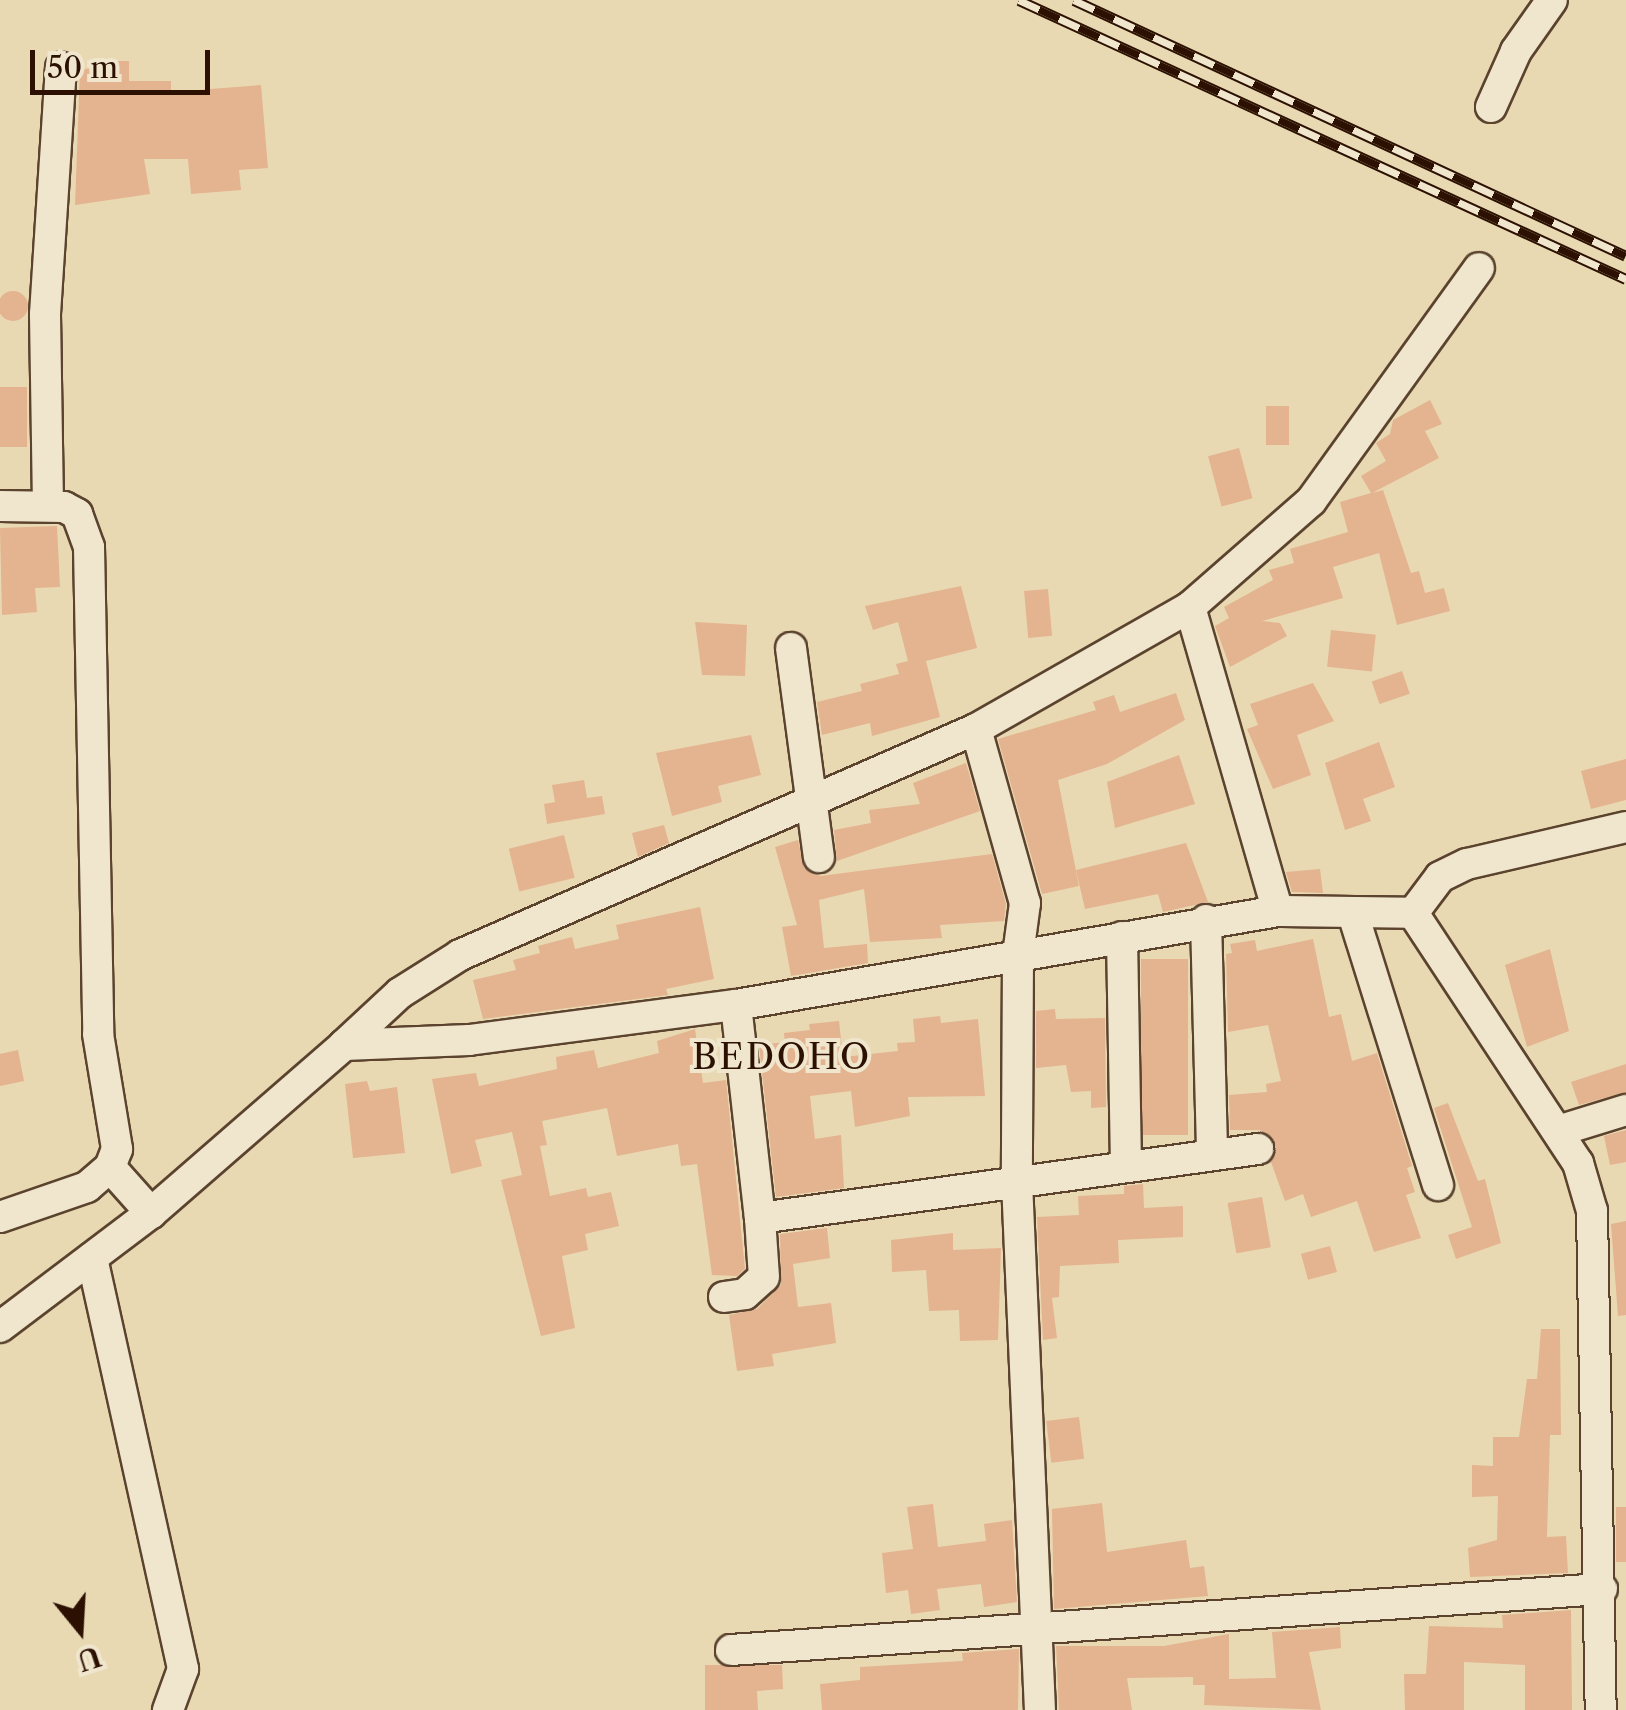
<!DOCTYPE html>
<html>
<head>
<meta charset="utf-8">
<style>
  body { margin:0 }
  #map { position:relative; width:1626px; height:1710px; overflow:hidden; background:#e8d9b3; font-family:"Libre Caslon Text",serif }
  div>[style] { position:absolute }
  .building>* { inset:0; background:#e4b390; transform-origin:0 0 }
  .round { border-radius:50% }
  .roads { filter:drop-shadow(2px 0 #5b432e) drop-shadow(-2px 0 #5b432e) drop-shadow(0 2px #5b432e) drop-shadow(0 -2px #5b432e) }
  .minor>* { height:30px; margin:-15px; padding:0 15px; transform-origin:15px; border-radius:15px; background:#f0e6ce }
  .rail>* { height:11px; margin-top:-5.5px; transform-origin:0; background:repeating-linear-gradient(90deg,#f0e6ce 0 22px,#2c1102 0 44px); box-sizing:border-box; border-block:2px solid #2c1102 }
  span { translate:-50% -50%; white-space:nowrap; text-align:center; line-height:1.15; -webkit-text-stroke:8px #f0e6ce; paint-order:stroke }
  .quarter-label { font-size:35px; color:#2c1102; letter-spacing:2.5px }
  .north { position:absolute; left:30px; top:1580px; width:100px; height:100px; -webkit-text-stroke:8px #f0e6ce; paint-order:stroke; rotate:162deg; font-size:28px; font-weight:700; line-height:40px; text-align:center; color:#2c1102 }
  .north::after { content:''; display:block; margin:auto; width:35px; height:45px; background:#2c1102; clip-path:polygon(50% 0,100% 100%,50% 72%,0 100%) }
  .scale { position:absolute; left:30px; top:50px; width:180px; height:45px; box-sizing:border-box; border:5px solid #2c1102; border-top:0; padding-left:12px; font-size:30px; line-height:35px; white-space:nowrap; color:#2c1102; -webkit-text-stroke:8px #f0e6ce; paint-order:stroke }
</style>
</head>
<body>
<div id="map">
  <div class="building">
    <div style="clip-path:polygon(110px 61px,129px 61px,129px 81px,171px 81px,171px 92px,261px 85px,268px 168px,239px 170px,241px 190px,191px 194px,188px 159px,144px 159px,150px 194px,75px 205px,80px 69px,110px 68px)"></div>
    <div class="round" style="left:-2px;top:291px;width:30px;height:30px"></div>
    <div style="left:0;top:387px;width:27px;height:60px"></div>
    <div style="clip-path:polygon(1430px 400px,1442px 424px,1425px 431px,1439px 458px,1372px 493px,1383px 490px,1411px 573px,1419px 571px,1425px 593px,1444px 588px,1450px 611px,1397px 625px,1379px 553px,1333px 567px,1343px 598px,1262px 621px,1280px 623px,1287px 636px,1230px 667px,1215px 626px,1229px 618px,1224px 607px,1273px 580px,1269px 570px,1294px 563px,1290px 549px,1348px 532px,1340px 502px,1371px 493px,1361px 476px,1386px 461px,1376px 443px,1390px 434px,1393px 420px)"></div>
    <div style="left:1266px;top:406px;width:23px;height:39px"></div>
    <div style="left:1239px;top:448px;width:52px;height:32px;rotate:75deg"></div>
    <div style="clip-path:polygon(57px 526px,60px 587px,35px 588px,37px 612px,2px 615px,0 528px)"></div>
    <div style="clip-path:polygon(961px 586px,977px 648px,926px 661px,940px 717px,872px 736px,870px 723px,822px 735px,817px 702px,862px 691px,860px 684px,899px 674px,896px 664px,908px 661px,898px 622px,873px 630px,865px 606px)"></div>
    <div style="left:1048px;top:589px;width:47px;height:24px;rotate:85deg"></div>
    <div style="clip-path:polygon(695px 622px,747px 625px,745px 676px,702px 675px)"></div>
    <div style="left:1331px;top:630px;width:45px;height:37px;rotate:6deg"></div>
    <div style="left:1402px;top:671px;width:24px;height:32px;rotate:71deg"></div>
    <div style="clip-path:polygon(1313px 683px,1334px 721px,1297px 735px,1311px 775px,1273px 789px,1247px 729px,1258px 725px,1250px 704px)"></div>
    <div style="clip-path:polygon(1176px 693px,1185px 720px,1107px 764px,1058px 780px,1079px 886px,1042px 894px,998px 739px,1096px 710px,1093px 702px,1114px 695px,1120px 712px)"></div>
    <div style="clip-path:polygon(751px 735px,761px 775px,718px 786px,722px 802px,672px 816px,656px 753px)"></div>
    <div style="clip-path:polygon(1379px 742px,1395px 787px,1363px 799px,1371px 821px,1345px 830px,1325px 763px)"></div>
    <div style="clip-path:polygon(1179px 755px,1195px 804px,1115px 828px,1107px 782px)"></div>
    <div style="clip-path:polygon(1626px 759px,1626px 800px,1591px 809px,1581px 771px)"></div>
    <div style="clip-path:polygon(966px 763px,980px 811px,837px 861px,834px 830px,871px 823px,869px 810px,920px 804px,913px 783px)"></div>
    <div style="clip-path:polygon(584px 780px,587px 798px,602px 796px,605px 814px,547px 824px,544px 804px,555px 802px,552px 785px)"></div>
    <div style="clip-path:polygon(664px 825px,669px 843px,638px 857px,632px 833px)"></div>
    <div style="left:564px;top:835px;width:44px;height:57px;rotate:76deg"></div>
    <div style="clip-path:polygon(798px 840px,804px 868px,820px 876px,992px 854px,1006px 904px,1004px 921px,940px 925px,942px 938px,870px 942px,864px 889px,819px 900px,824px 948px,867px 944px,868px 963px,791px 976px,782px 927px,797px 925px,775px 847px)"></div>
    <div style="clip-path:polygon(1186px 843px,1208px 902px,1163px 912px,1158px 894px,1085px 909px,1076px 870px)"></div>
    <div style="clip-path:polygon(1320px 869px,1323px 893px,1292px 892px,1286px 872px)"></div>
    <div style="clip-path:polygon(700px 907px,714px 979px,666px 989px,668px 995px,483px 1019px,473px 980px,516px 970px,513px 960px,540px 953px,538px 946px,572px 937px,575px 949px,619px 939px,616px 925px)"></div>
    <div style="clip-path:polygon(1313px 939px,1329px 1017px,1341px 1014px,1352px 1061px,1377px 1053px,1412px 1166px,1407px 1168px,1415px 1192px,1406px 1195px,1421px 1238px,1374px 1252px,1357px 1201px,1311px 1217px,1303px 1194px,1285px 1201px,1271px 1162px,1272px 1137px,1260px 1130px,1230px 1130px,1229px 1095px,1267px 1092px,1266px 1084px,1281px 1081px,1268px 1025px,1228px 1032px,1226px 954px,1232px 953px,1230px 944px,1255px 940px,1257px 951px)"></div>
    <div style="clip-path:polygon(1550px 949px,1569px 1031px,1527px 1047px,1505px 965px)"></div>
    <div style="left:1141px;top:959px;width:47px;height:176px"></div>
    <div style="clip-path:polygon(1055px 1009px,1056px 1019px,1105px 1018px,1106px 1107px,1091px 1108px,1091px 1091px,1071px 1092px,1066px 1065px,1036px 1068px,1036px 1011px)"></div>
    <div style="clip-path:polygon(940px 1016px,941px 1023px,978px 1019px,985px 1096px,908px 1097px,910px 1116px,855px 1127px,851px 1091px,810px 1096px,815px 1139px,841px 1135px,844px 1188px,776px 1197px,759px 1045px,785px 1042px,784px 1033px,810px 1030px,809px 1024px,839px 1021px,843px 1057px,898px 1051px,897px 1043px,915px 1042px,913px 1019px)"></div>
    <div style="clip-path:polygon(695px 1029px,703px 1083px,726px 1080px,745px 1269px,737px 1276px,712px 1275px,697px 1164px,681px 1166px,678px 1144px,617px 1156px,607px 1108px,542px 1121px,547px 1145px,540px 1146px,550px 1196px,586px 1188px,588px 1197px,611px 1192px,619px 1226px,585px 1234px,588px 1250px,562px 1256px,575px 1328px,541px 1336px,501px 1180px,522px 1175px,512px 1132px,475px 1140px,482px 1166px,451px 1174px,432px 1079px,476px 1073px,479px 1086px,557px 1069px,556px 1057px,594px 1050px,598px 1068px,659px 1053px,657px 1041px)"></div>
    <div style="clip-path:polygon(18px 1050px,24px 1081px,0 1086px,0 1054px)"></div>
    <div style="clip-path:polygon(1626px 1064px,1626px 1092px,1579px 1105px,1571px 1082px)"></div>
    <div style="clip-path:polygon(367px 1081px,370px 1091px,397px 1087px,405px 1153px,353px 1158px,345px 1084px)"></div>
    <div style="clip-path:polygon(1448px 1103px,1478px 1181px,1485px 1179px,1501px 1243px,1456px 1259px,1448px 1235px,1472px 1227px,1434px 1108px)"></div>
    <div style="clip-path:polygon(1626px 1130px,1626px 1162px,1610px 1165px,1604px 1136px)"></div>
    <div style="clip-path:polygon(1143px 1184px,1144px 1208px,1183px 1206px,1183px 1237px,1118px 1240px,1119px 1263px,1060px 1266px,1059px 1297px,1052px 1298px,1057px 1338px,1043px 1340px,1037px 1217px,1079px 1215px,1078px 1196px,1124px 1194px,1124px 1186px)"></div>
    <div style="left:1262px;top:1197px;width:51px;height:35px;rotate:80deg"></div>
    <div style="clip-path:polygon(1626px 1221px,1626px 1315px,1618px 1316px,1611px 1224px)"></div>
    <div style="clip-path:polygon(827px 1228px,830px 1258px,793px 1264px,798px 1307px,831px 1303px,836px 1343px,772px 1354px,774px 1366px,737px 1371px,729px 1315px,757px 1309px,781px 1285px,780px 1234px)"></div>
    <div style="clip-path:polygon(953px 1233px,953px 1250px,1001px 1248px,998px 1340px,960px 1341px,959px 1310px,929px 1311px,926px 1270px,892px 1272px,891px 1240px)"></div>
    <div style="left:1330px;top:1246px;width:27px;height:30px;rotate:75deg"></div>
    <div style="clip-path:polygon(1541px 1329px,1560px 1329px,1561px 1435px,1550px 1435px,1547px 1537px,1566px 1536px,1568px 1573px,1470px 1577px,1468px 1548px,1497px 1540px,1498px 1496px,1472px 1497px,1472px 1465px,1493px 1466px,1493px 1437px,1519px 1437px,1527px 1379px,1537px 1379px)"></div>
    <div style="left:1079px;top:1417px;width:42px;height:33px;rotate:83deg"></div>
    <div style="clip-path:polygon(1102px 1503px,1107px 1552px,1186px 1540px,1190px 1568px,1204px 1566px,1208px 1596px,1054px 1609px,1052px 1509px)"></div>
    <div style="clip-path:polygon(933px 1504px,938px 1547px,986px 1541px,984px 1524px,1012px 1520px,1017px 1602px,984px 1607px,981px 1584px,937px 1589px,940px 1610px,911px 1614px,908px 1590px,886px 1593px,882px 1553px,913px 1549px,907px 1507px)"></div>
    <div style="left:1626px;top:1507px;width:55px;height:10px;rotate:90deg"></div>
    <div style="clip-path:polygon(1571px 1610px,1572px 1710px,1525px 1710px,1525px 1665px,1464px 1662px,1464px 1710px,1405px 1710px,1404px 1674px,1426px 1674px,1429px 1626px,1503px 1628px,1502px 1615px)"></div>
    <div style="clip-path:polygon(1340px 1627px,1341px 1648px,1309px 1652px,1321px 1710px,1204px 1705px,1205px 1685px,1193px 1685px,1193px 1677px,1127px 1678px,1132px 1710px,1059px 1710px,1056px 1646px,1164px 1646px,1229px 1634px,1229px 1679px,1276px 1678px,1272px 1632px)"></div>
    <div style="clip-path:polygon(1019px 1649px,1018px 1710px,822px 1710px,820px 1684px,860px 1680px,860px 1667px,963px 1661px,962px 1653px)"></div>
    <div style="clip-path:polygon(705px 1665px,782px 1665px,783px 1689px,757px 1691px,758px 1710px,705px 1710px)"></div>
  </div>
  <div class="roads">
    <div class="minor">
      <div style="left:1491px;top:107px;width:61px;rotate:-65.9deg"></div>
      <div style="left:1516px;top:51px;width:62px;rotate:-54.8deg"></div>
      <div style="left:0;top:506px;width:64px;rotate:0.9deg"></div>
      <div style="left:64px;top:507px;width:15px;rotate:28deg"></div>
      <div style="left:77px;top:514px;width:35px;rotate:70deg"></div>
      <div style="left:89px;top:547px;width:487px;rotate:88.9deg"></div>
      <div style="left:98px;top:1034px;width:117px;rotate:80.6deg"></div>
      <div style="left:117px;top:1149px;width:19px;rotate:111deg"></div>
      <div style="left:110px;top:1167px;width:30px;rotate:139deg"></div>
      <div style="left:87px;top:1187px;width:92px;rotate:161deg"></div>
      <div style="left:48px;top:506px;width:192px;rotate:-90.9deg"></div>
      <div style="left:45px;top:314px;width:247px;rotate:-86.3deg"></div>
      <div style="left:1190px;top:607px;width:316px;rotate:73.9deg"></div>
      <div style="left:791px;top:648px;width:211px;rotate:82.4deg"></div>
      <div style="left:976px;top:729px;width:181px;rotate:74.3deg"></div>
      <div style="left:1025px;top:903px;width:52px;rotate:97.7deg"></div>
      <div style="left:1018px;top:955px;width:227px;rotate:90.3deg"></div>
      <div style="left:1017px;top:1182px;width:529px;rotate:87.51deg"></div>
      <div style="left:1413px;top:913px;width:45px;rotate:-53.1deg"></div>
      <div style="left:1440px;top:877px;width:30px;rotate:-26deg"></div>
      <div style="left:1467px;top:864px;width:163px;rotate:-13.1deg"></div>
      <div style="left:1354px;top:917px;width:281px;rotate:72.6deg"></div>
      <div style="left:1206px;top:920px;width:230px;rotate:88.5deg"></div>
      <div style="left:1122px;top:937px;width:226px;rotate:89deg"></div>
      <div style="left:736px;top:1005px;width:214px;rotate:83.6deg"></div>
      <div style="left:760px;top:1218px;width:503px;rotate:-7.89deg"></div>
      <div style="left:344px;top:1045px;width:76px;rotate:-42.9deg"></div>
      <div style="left:400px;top:993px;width:71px;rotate:-32.3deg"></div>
      <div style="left:460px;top:955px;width:563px;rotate:-23.65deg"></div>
      <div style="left:976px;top:729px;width:246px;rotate:-29.7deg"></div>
      <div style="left:1190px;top:607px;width:161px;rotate:-41.2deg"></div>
      <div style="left:1311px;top:501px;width:287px;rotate:-54.2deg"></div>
      <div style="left:1558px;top:1131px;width:71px;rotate:-17.2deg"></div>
      <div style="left:110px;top:1167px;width:62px;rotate:48.3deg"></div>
      <div style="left:92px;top:1258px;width:421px;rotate:77.5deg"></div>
      <div style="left:183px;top:1669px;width:44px;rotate:110.1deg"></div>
      <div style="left:724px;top:1297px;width:21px;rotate:-8deg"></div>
      <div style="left:745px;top:1294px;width:25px;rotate:-42deg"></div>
      <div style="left:764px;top:1277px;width:59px;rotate:-93.9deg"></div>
      <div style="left:0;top:1327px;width:189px;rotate:-37.1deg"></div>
      <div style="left:151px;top:1213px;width:256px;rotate:-41deg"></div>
      <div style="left:344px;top:1045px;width:125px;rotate:-2.3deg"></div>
      <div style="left:469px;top:1040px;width:269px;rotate:-7.5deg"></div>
      <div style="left:736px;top:1005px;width:550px;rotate:-9.84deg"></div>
      <div style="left:1278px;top:911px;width:135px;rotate:0.8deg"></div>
      <div style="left:1413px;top:913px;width:300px;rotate:56.6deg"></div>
      <div style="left:1578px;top:1163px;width:50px;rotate:73.7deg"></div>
      <div style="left:1592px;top:1211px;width:499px;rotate:89deg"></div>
      <div style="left:731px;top:1650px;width:873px;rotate:-4.01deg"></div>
    </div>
  </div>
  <div class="rail">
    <div style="left:1019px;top:0;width:668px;rotate:24.69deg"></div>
    <div style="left:1074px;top:0;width:608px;rotate:24.88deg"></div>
  </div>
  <div class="quarter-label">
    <span style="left:782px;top:1057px">BEDOHO</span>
  </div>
  <div class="north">U</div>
  <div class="scale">50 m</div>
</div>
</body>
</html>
